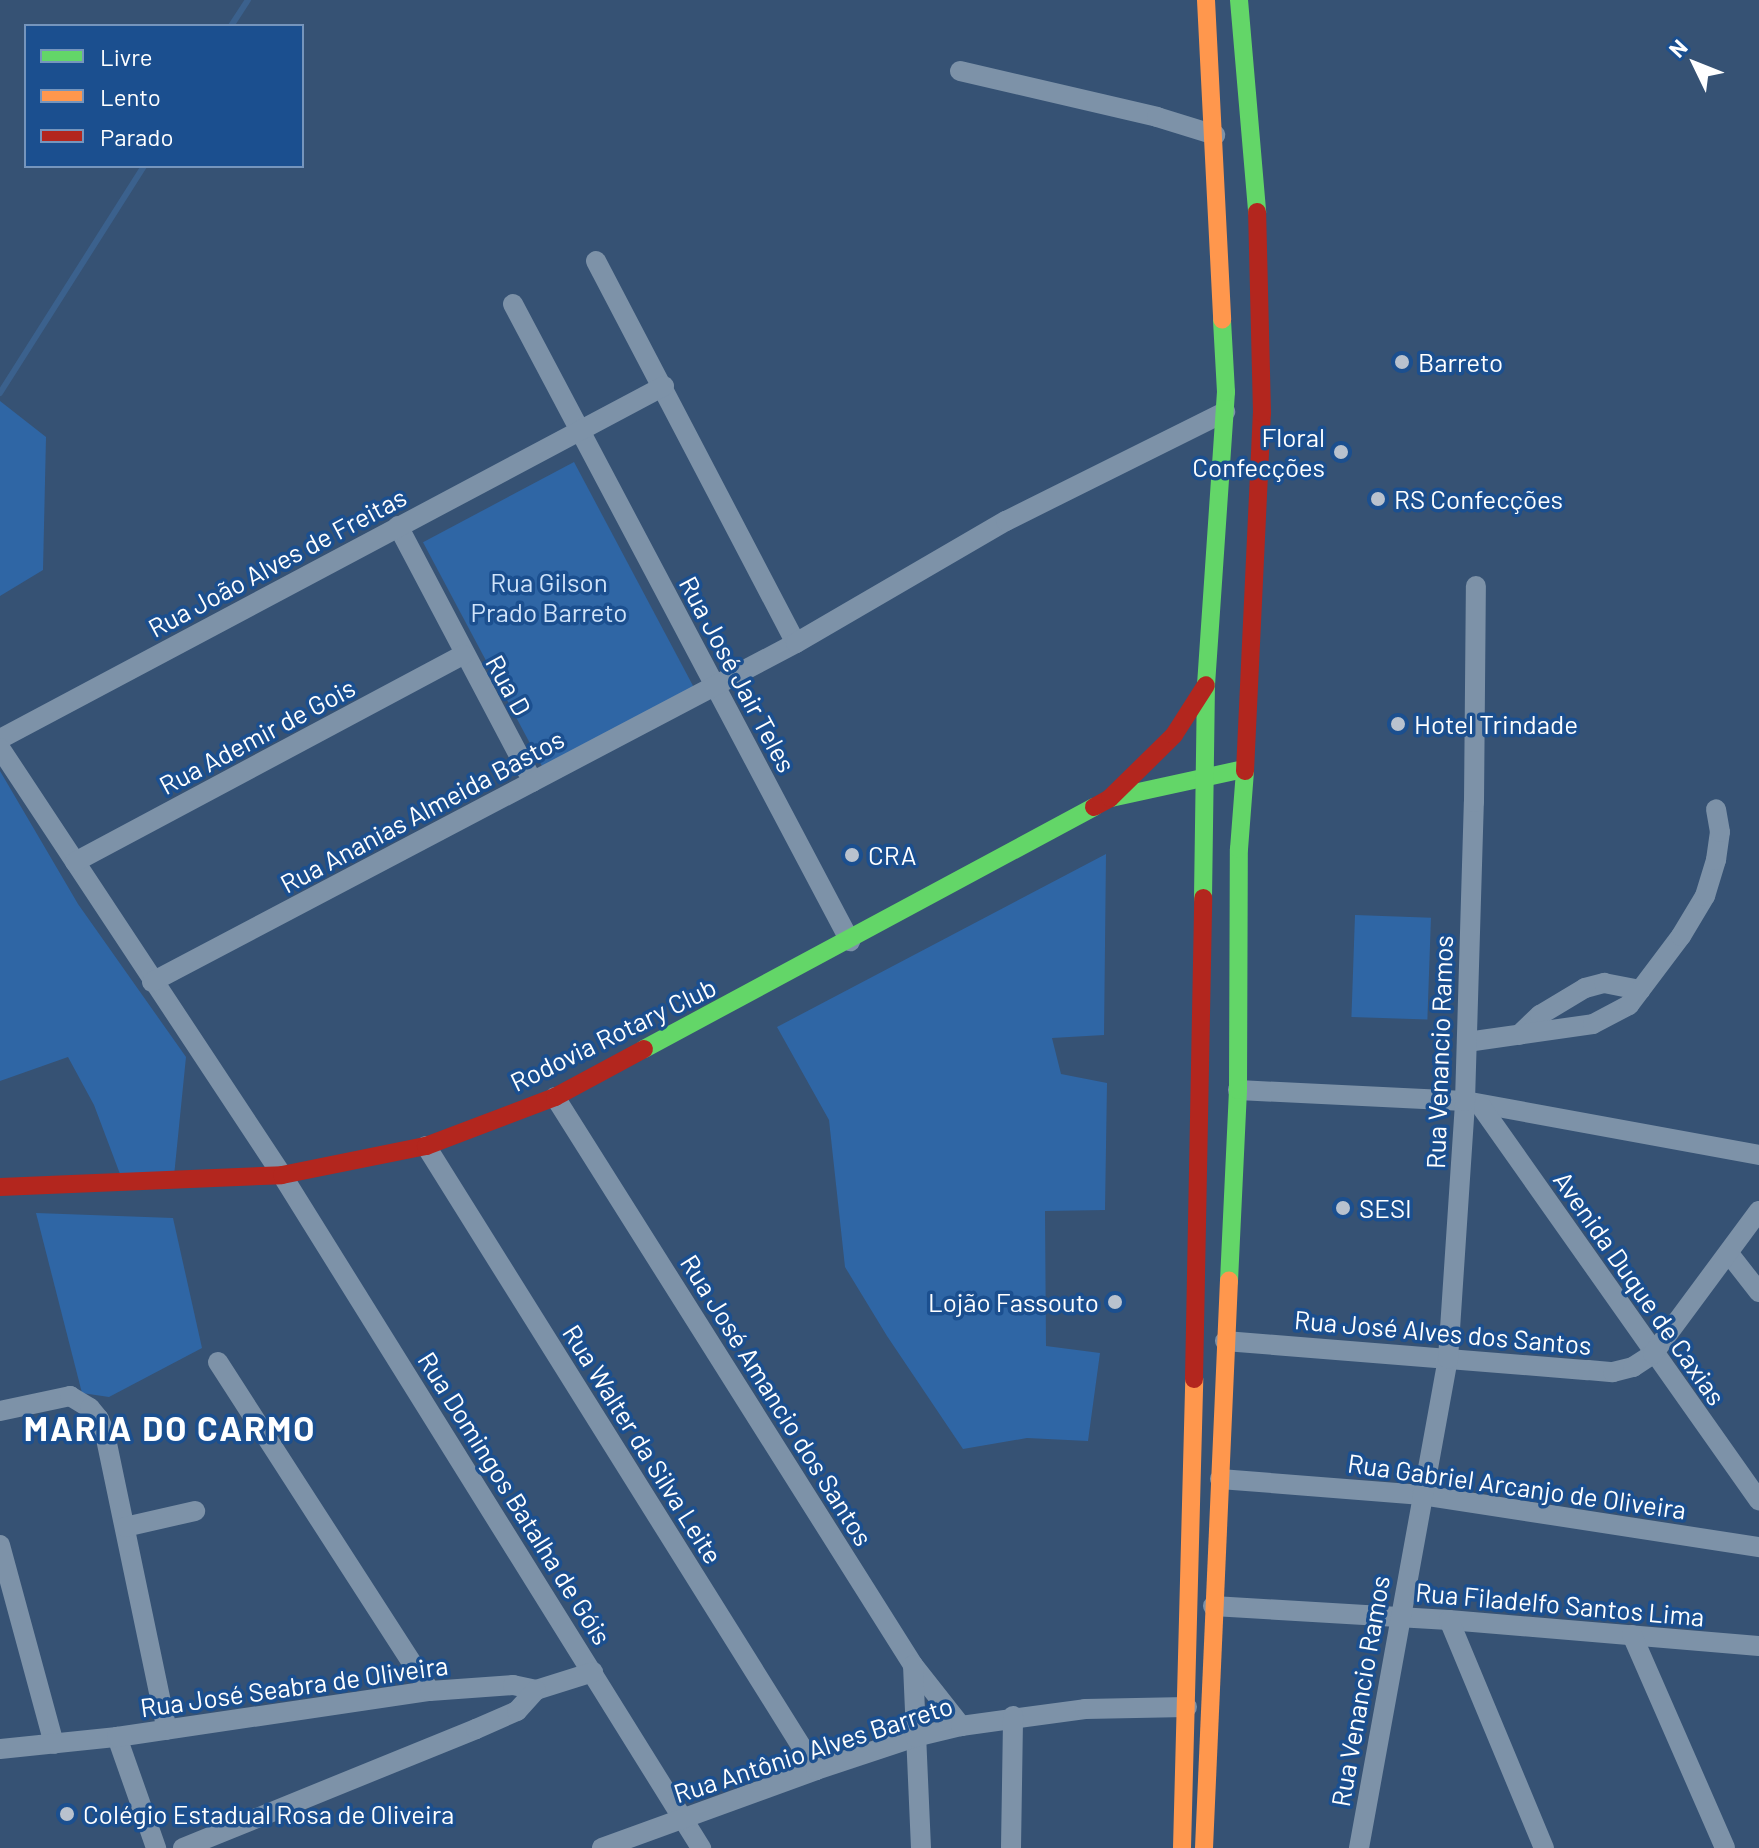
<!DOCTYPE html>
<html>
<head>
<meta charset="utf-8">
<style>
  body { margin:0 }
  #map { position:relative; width:1759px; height:1848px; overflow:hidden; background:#365274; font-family:Barlow,sans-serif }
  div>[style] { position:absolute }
  .green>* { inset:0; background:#2f66a5; transform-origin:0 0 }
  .stream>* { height:6px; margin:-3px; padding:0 3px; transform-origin:3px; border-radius:3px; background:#3b618d }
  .street>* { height:20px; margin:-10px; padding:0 10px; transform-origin:10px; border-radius:10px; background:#7d92a8 }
  .fast>* { height:18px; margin:-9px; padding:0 9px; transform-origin:9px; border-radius:9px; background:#63d668 }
  .slow>* { height:18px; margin:-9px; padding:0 9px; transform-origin:9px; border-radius:9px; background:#ff974d }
  .jam>* { height:18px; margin:-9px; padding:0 9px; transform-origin:9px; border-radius:9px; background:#b3261e }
  .dots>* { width:22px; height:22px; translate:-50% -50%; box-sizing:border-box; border:4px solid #1b4f8f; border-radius:50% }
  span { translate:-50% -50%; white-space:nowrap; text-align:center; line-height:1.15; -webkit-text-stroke:7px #1b4f8f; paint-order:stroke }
  .poi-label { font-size:26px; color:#fff }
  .left { translate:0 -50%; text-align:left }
  .right { translate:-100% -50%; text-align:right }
  .street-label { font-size:26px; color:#fff }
  .park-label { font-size:26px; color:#cfe3fa }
  .district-label { font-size:34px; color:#fff; font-weight:700; letter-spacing:2px }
  .legend { position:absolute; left:24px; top:24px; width:280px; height:144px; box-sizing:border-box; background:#1b4f8f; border:2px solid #7695bc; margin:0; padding:10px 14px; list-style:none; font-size:24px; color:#fff }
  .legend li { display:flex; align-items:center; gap:16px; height:40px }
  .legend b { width:40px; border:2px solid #7695bc }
  .north { position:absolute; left:1655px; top:24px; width:80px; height:80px; -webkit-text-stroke:6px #1b4f8f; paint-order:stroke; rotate:313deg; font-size:22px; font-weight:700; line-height:32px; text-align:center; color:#fff }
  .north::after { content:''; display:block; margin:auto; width:28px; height:36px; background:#fff; clip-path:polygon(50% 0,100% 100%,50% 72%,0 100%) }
</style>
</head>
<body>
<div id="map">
  <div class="green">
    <div style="clip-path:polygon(0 401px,46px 437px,43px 570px,0 596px)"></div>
    <div style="left:574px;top:462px;width:260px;height:171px;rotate:62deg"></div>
    <div style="clip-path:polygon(0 771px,78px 904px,186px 1057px,174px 1176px,120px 1174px,94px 1105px,68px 1057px,0 1081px)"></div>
    <div style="clip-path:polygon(1106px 854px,1104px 1035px,1052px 1038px,1061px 1074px,1107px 1083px,1105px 1210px,1045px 1211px,1046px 1346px,1100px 1353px,1088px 1441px,1027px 1438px,963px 1449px,887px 1336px,845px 1267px,829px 1120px,777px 1027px)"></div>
    <div style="left:1355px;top:915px;width:76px;height:102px;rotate:2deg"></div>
    <div style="clip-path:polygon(36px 1213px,173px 1218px,202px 1348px,109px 1397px,82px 1393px)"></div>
  </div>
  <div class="stream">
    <div style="left:231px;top:26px;width:31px;rotate:-57deg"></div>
    <div style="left:0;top:393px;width:269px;rotate:-57.6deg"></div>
  </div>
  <div class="street">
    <div style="left:960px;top:71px;width:202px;rotate:13.1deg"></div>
    <div style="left:1157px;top:117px;width:61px;rotate:17.2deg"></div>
    <div style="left:596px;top:261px;width:431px;rotate:62.4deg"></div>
    <div style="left:513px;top:304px;width:721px;rotate:62.12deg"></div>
    <div style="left:398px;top:526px;width:289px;rotate:62.2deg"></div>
    <div style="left:0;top:739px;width:752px;rotate:-28deg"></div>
    <div style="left:0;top:748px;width:512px;rotate:56.56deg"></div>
    <div style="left:282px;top:1175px;width:793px;rotate:58.09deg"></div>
    <div style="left:75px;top:862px;width:440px;rotate:-28.1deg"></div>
    <div style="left:152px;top:982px;width:728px;rotate:-27.76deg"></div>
    <div style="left:796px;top:643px;width:243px;rotate:-30.2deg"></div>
    <div style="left:1006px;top:521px;width:245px;rotate:-26.5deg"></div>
    <div style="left:1519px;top:1035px;width:29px;rotate:-44deg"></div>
    <div style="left:1540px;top:1015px;width:52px;rotate:-31deg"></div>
    <div style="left:1585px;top:988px;width:20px;rotate:-15deg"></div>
    <div style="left:1604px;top:983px;width:37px;rotate:11deg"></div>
    <div style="left:1467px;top:1042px;width:127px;rotate:-8.1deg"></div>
    <div style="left:1593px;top:1024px;width:41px;rotate:-27.8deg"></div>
    <div style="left:1629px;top:1005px;width:86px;rotate:-53deg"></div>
    <div style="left:1681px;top:936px;width:47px;rotate:-59deg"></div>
    <div style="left:1705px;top:896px;width:38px;rotate:-73deg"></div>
    <div style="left:1716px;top:860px;width:28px;rotate:-82deg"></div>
    <div style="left:1720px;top:832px;width:23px;rotate:-100deg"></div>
    <div style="left:1238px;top:1090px;width:227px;rotate:2.8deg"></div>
    <div style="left:1465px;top:1101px;width:299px;rotate:10.4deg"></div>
    <div style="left:555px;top:1097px;width:671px;rotate:57.78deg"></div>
    <div style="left:913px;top:1665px;width:78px;rotate:51.8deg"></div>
    <div style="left:1480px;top:1105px;width:484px;rotate:54.8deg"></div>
    <div style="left:426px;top:1146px;width:736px;rotate:57.99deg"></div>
    <div style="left:1730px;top:1255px;width:47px;rotate:51.9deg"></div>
    <div style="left:1225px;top:1341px;width:364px;rotate:4.6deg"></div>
    <div style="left:1588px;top:1370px;width:25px;rotate:5deg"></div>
    <div style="left:1613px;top:1372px;width:21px;rotate:-14deg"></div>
    <div style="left:1633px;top:1367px;width:24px;rotate:-33deg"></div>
    <div style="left:1653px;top:1354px;width:178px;rotate:-53.5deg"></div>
    <div style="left:218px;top:1362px;width:391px;rotate:57.2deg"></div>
    <div style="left:0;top:1411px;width:72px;rotate:-12.1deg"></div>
    <div style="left:70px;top:1396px;width:23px;rotate:31deg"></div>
    <div style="left:90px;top:1408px;width:14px;rotate:51deg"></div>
    <div style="left:99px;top:1419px;width:16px;rotate:68deg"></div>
    <div style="left:105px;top:1434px;width:302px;rotate:78.2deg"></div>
    <div style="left:1220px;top:1479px;width:203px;rotate:4.5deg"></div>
    <div style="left:1422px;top:1495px;width:341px;rotate:8.8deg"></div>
    <div style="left:125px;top:1527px;width:72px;rotate:-12.9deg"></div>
    <div style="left:0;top:1545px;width:206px;rotate:74.8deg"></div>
    <div style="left:1213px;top:1606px;width:236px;rotate:3.4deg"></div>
    <div style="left:1449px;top:1620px;width:311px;rotate:4.8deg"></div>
    <div style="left:1449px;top:1620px;width:247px;rotate:67.4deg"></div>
    <div style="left:1632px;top:1635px;width:232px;rotate:66.4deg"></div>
    <div style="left:913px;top:1665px;width:183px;rotate:87.5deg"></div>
    <div style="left:117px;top:1737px;width:118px;rotate:70.6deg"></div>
    <div style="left:0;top:1749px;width:118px;rotate:-5.9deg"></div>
    <div style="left:117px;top:1737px;width:316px;rotate:-8.4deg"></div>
    <div style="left:430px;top:1691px;width:83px;rotate:-4.1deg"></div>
    <div style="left:513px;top:1685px;width:24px;rotate:12deg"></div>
    <div style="left:536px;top:1690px;width:60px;rotate:-17.5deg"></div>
    <div style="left:183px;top:1848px;width:316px;rotate:-22.1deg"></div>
    <div style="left:476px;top:1729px;width:45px;rotate:-23.7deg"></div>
    <div style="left:517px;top:1711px;width:28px;rotate:-48deg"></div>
    <div style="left:602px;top:1848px;width:228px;rotate:-20deg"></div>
    <div style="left:816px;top:1770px;width:104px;rotate:-18.4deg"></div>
    <div style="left:915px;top:1737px;width:47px;rotate:-13.4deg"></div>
    <div style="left:961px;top:1726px;width:125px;rotate:-7.8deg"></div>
    <div style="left:1085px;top:1709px;width:102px;rotate:-1.1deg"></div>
    <div style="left:1011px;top:1848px;width:132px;rotate:-89.1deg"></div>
    <div style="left:1359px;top:1848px;width:497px;rotate:-79.7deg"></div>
    <div style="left:1448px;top:1359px;width:259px;rotate:-86.2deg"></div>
    <div style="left:1465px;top:1101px;width:299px;rotate:-88.3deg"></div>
    <div style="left:1474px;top:802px;width:216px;rotate:-89.5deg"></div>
  </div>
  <div class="fast">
    <div style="left:1239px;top:0;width:213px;rotate:85.1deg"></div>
    <div style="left:1111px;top:798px;width:136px;rotate:-12.3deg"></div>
    <div style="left:1203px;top:898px;width:213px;rotate:-89.2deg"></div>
    <div style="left:1206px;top:685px;width:294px;rotate:-86.1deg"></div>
    <div style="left:1226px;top:392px;width:72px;rotate:-93.2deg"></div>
    <div style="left:644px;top:1049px;width:511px;rotate:-28.27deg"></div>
    <div style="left:1229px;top:1281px;width:191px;rotate:-87.3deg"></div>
    <div style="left:1238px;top:1090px;width:241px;rotate:-89.8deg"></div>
    <div style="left:1239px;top:849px;width:78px;rotate:-85.6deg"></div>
  </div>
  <div class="slow">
    <div style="left:1206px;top:0;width:320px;rotate:87.1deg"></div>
    <div style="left:1182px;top:1848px;width:469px;rotate:-88.5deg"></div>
    <div style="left:1204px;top:1848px;width:568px;rotate:-87.48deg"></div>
  </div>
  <div class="jam">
    <div style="left:1245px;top:771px;width:358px;rotate:-87.3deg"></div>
    <div style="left:1262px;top:413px;width:201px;rotate:-91.4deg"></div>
    <div style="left:1094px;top:807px;width:18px;rotate:-29deg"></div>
    <div style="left:1110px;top:798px;width:90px;rotate:-44.5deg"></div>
    <div style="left:1174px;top:735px;width:59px;rotate:-57.4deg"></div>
    <div style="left:0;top:1187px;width:282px;rotate:-2.4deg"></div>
    <div style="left:282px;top:1175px;width:147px;rotate:-11.4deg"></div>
    <div style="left:426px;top:1146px;width:138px;rotate:-20.8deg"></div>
    <div style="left:555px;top:1097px;width:101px;rotate:-28.3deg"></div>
    <div style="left:1194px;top:1379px;width:481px;rotate:-88.9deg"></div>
  </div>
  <div class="dots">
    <div style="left:1402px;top:362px;background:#b9c2ce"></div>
    <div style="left:1341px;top:452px;background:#b9c2ce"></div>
    <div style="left:1378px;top:499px;background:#b9c2ce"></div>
    <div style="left:1398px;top:724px;background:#b9c2ce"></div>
    <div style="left:852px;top:855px;background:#b9c2ce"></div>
    <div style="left:1343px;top:1208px;background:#b9c2ce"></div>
    <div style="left:1115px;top:1302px;background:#b9c2ce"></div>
    <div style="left:67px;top:1814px;background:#b9c2ce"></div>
  </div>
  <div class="poi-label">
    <span class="left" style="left:1418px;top:362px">Barreto</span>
    <span class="right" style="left:1325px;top:452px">Floral<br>Confecções</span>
    <span class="left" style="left:1394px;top:499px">RS Confecções</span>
    <span class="left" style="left:1414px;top:724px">Hotel Trindade</span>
    <span class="left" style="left:868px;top:855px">CRA</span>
    <span class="left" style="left:1359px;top:1208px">SESI</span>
    <span class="right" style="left:1099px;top:1302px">Lojão Fassouto</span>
    <span class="left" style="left:83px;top:1814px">Colégio Estadual Rosa de Oliveira</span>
  </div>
  <div class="street-label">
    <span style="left:277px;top:562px;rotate:-28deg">Rua João Alves de Freitas</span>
    <span style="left:738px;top:674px;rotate:62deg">Rua José Jair Teles</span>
    <span style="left:509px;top:685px;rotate:61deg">Rua D</span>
    <span style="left:257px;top:736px;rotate:-28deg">Rua Ademir de Gois</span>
    <span style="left:422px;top:811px;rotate:-28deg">Rua Ananias Almeida Bastos</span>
    <span style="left:613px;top:1034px;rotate:-26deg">Rodovia Rotary Club</span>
    <span style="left:1439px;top:1052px;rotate:-88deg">Rua Venancio Ramos</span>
    <span style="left:1640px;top:1288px;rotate:55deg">Avenida Duque de Caxias</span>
    <span style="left:1443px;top:1332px;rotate:5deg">Rua José Alves dos Santos</span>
    <span style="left:777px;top:1400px;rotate:58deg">Rua José Amancio dos Santos</span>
    <span style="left:643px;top:1444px;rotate:58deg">Rua Walter da Silva Leite</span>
    <span style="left:1517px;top:1486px;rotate:8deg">Rua Gabriel Arcanjo de Oliveira</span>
    <span style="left:515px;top:1498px;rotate:58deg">Rua Domingos Batalha de Góis</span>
    <span style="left:1560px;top:1604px;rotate:5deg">Rua Filadelfo Santos Lima</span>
    <span style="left:294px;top:1686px;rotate:-8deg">Rua José Seabra de Oliveira</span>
    <span style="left:1360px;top:1691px;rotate:-80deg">Rua Venancio Ramos</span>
    <span style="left:813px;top:1749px;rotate:-18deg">Rua Antônio Alves Barreto</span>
  </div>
  <div class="park-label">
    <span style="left:549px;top:597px">Rua Gilson<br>Prado Barreto</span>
  </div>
  <div class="district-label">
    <span style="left:170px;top:1428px">MARIA DO CARMO</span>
  </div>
  <ul class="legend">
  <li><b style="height:10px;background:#63d668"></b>Livre</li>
  <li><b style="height:10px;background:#ff974d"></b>Lento</li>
  <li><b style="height:10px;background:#b3261e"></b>Parado</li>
  </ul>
  <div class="north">N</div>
</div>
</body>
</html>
